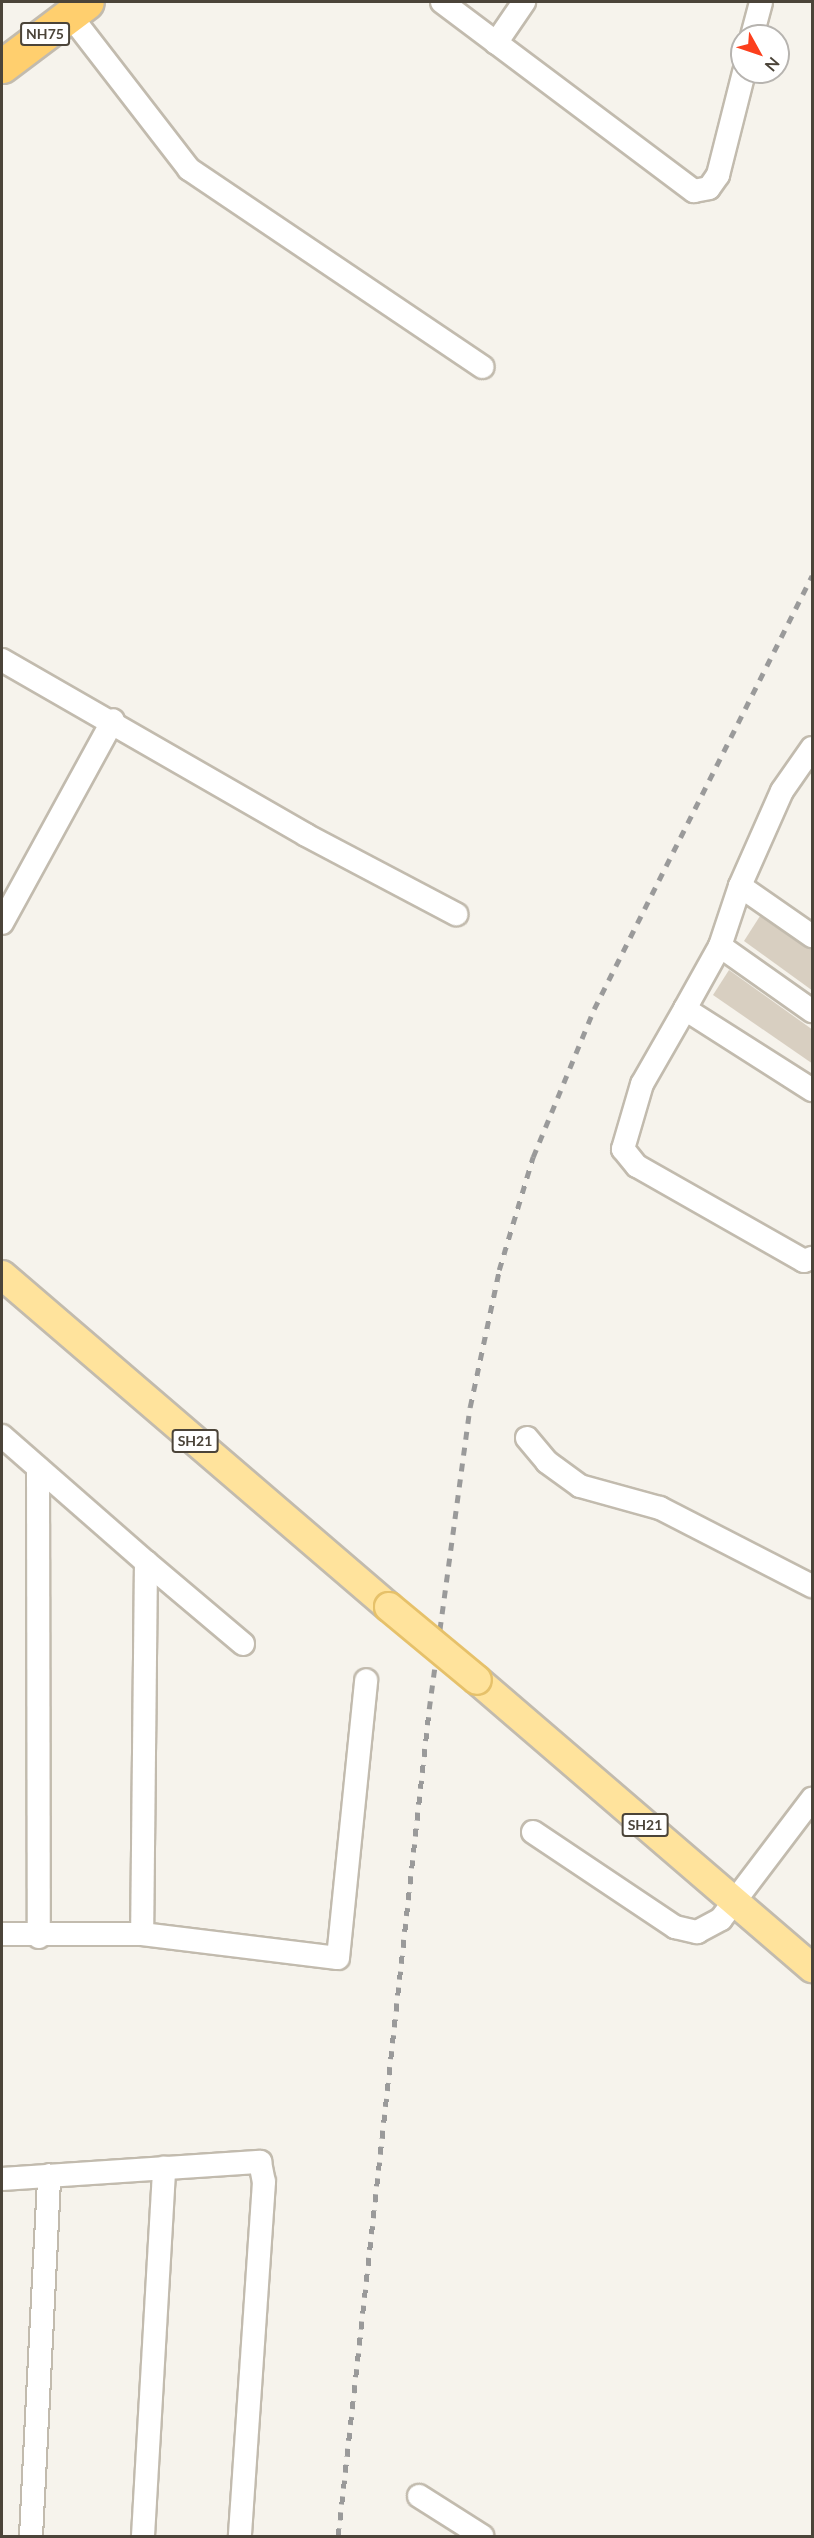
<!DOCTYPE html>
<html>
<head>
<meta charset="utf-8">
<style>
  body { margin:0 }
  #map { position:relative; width:814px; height:2538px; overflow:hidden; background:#f6f3ec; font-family:Lato,sans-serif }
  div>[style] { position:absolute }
  .building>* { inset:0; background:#d8cfc1 }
  .roads { filter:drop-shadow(2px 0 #c2bbae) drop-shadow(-2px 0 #c2bbae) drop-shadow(0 2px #c2bbae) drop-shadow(0 -2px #c2bbae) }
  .minor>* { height:22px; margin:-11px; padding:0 11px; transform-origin:11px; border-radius:11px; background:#fff }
  .major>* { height:28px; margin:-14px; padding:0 14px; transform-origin:14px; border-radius:14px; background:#ffe39c }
  .highway>* { height:33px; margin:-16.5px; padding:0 16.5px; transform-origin:16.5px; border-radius:16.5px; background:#ffcf6e }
  .rail>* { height:4.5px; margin-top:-2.25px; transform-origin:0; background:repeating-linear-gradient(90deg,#9a9a9a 0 8px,transparent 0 16px) }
  .bridges { filter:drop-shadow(2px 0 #e6c16a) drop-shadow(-2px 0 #e6c16a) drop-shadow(0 2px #e6c16a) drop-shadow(0 -2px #e6c16a) }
  .major-bridge>* { height:28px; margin:-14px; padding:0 14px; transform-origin:14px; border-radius:14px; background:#ffe39c }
  span { translate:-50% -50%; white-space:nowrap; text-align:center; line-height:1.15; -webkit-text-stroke:4.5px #fff; paint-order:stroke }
  .shield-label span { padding:2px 4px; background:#fff; border:2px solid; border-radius:4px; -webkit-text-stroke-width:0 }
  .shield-label { font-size:14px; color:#4b4439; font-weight:700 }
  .frame { position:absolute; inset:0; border:3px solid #4b4439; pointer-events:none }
  .north { position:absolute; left:730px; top:24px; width:60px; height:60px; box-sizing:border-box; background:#fff; border:2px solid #b7b4b0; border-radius:50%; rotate:130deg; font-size:16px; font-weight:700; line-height:24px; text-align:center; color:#4b4439 }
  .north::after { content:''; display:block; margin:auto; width:21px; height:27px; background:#fc3f1d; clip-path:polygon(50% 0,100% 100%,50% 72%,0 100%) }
</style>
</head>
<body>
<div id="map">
  <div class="building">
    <div style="clip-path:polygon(760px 916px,813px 950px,813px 991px,744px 941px)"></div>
    <div style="clip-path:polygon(729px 970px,813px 1030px,813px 1064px,713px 995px)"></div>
  </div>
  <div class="roads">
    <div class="minor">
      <div style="left:442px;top:2px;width:315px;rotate:36.9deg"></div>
      <div style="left:694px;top:191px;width:15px;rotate:-11deg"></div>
      <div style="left:709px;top:188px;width:16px;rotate:-55deg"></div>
      <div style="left:718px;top:175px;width:106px;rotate:-75.8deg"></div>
      <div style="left:70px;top:15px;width:195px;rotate:52.3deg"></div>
      <div style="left:189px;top:169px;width:354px;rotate:34deg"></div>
      <div style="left:752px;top:36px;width:35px;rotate:-75deg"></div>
      <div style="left:496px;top:43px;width:50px;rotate:-55.7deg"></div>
      <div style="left:2px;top:660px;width:351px;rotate:29.9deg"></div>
      <div style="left:306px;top:835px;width:170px;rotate:27.8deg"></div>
      <div style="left:812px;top:748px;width:52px;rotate:124.9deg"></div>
      <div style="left:782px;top:791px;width:104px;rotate:113.9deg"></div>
      <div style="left:740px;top:886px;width:88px;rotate:34.8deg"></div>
      <div style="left:740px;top:886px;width:63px;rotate:108.4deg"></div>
      <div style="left:720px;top:946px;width:113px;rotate:35.2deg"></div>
      <div style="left:2px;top:923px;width:231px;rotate:-61.3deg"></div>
      <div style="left:720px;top:946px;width:72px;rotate:119.1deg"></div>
      <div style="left:685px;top:1009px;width:151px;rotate:32.5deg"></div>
      <div style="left:685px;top:1009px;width:86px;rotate:119.8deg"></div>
      <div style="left:642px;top:1084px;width:68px;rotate:106.3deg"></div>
      <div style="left:623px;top:1149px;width:22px;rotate:51deg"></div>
      <div style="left:637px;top:1166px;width:192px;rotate:29.6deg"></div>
      <div style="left:804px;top:1261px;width:9px;rotate:-21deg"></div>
      <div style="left:2px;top:1436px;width:191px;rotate:41.2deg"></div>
      <div style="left:146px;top:1562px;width:372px;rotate:90.6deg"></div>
      <div style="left:527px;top:1438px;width:31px;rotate:50deg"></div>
      <div style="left:547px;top:1462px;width:41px;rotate:36deg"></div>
      <div style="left:580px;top:1486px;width:83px;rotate:15.4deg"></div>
      <div style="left:660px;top:1508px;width:171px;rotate:27.2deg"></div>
      <div style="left:38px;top:1468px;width:469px;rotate:89.9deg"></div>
      <div style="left:146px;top:1562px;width:127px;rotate:40.2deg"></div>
      <div style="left:533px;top:1832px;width:171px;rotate:33.8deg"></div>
      <div style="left:675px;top:1927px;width:23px;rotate:13deg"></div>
      <div style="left:697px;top:1932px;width:27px;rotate:-28deg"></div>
      <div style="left:721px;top:1919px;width:151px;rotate:-52.8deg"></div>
      <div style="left:2px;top:1934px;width:140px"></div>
      <div style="left:142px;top:1934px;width:197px;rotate:7deg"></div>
      <div style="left:338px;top:1958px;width:279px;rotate:-84.2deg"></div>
      <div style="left:2px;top:2179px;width:259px;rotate:-3.8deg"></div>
      <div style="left:260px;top:2162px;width:20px;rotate:79deg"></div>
      <div style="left:264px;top:2182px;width:355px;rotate:93.9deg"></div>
      <div style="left:419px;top:2496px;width:75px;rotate:32.4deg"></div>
      <div style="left:31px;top:2536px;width:361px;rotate:-87.1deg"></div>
      <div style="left:143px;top:2536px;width:369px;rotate:-86.7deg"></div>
    </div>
    <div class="major">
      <div style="left:2px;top:1275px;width:510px;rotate:40.63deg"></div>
      <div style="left:477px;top:1680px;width:442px;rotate:40.7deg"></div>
    </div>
    <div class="highway">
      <div style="left:2px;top:66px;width:106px;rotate:-37deg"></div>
    </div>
  </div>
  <div class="rail">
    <div style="left:338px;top:2536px;width:832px;rotate:-83.72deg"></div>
    <div style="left:429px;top:1709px;width:305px;rotate:-82.3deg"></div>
    <div style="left:470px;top:1407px;width:140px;rotate:-78deg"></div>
    <div style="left:499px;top:1270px;width:118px;rotate:-73.3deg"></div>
    <div style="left:533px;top:1157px;width:160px;rotate:-67.6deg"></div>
    <div style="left:594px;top:1009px;width:485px;rotate:-63.3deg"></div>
  </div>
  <div class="bridges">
    <div class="major-bridge">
      <div style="left:389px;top:1607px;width:114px;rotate:39.7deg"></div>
    </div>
  </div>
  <div class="shield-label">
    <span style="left:45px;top:34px">NH75</span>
    <span style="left:195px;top:1441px">SH21</span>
    <span style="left:645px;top:1825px">SH21</span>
  </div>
  <div class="frame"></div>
  <div class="north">N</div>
</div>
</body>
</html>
